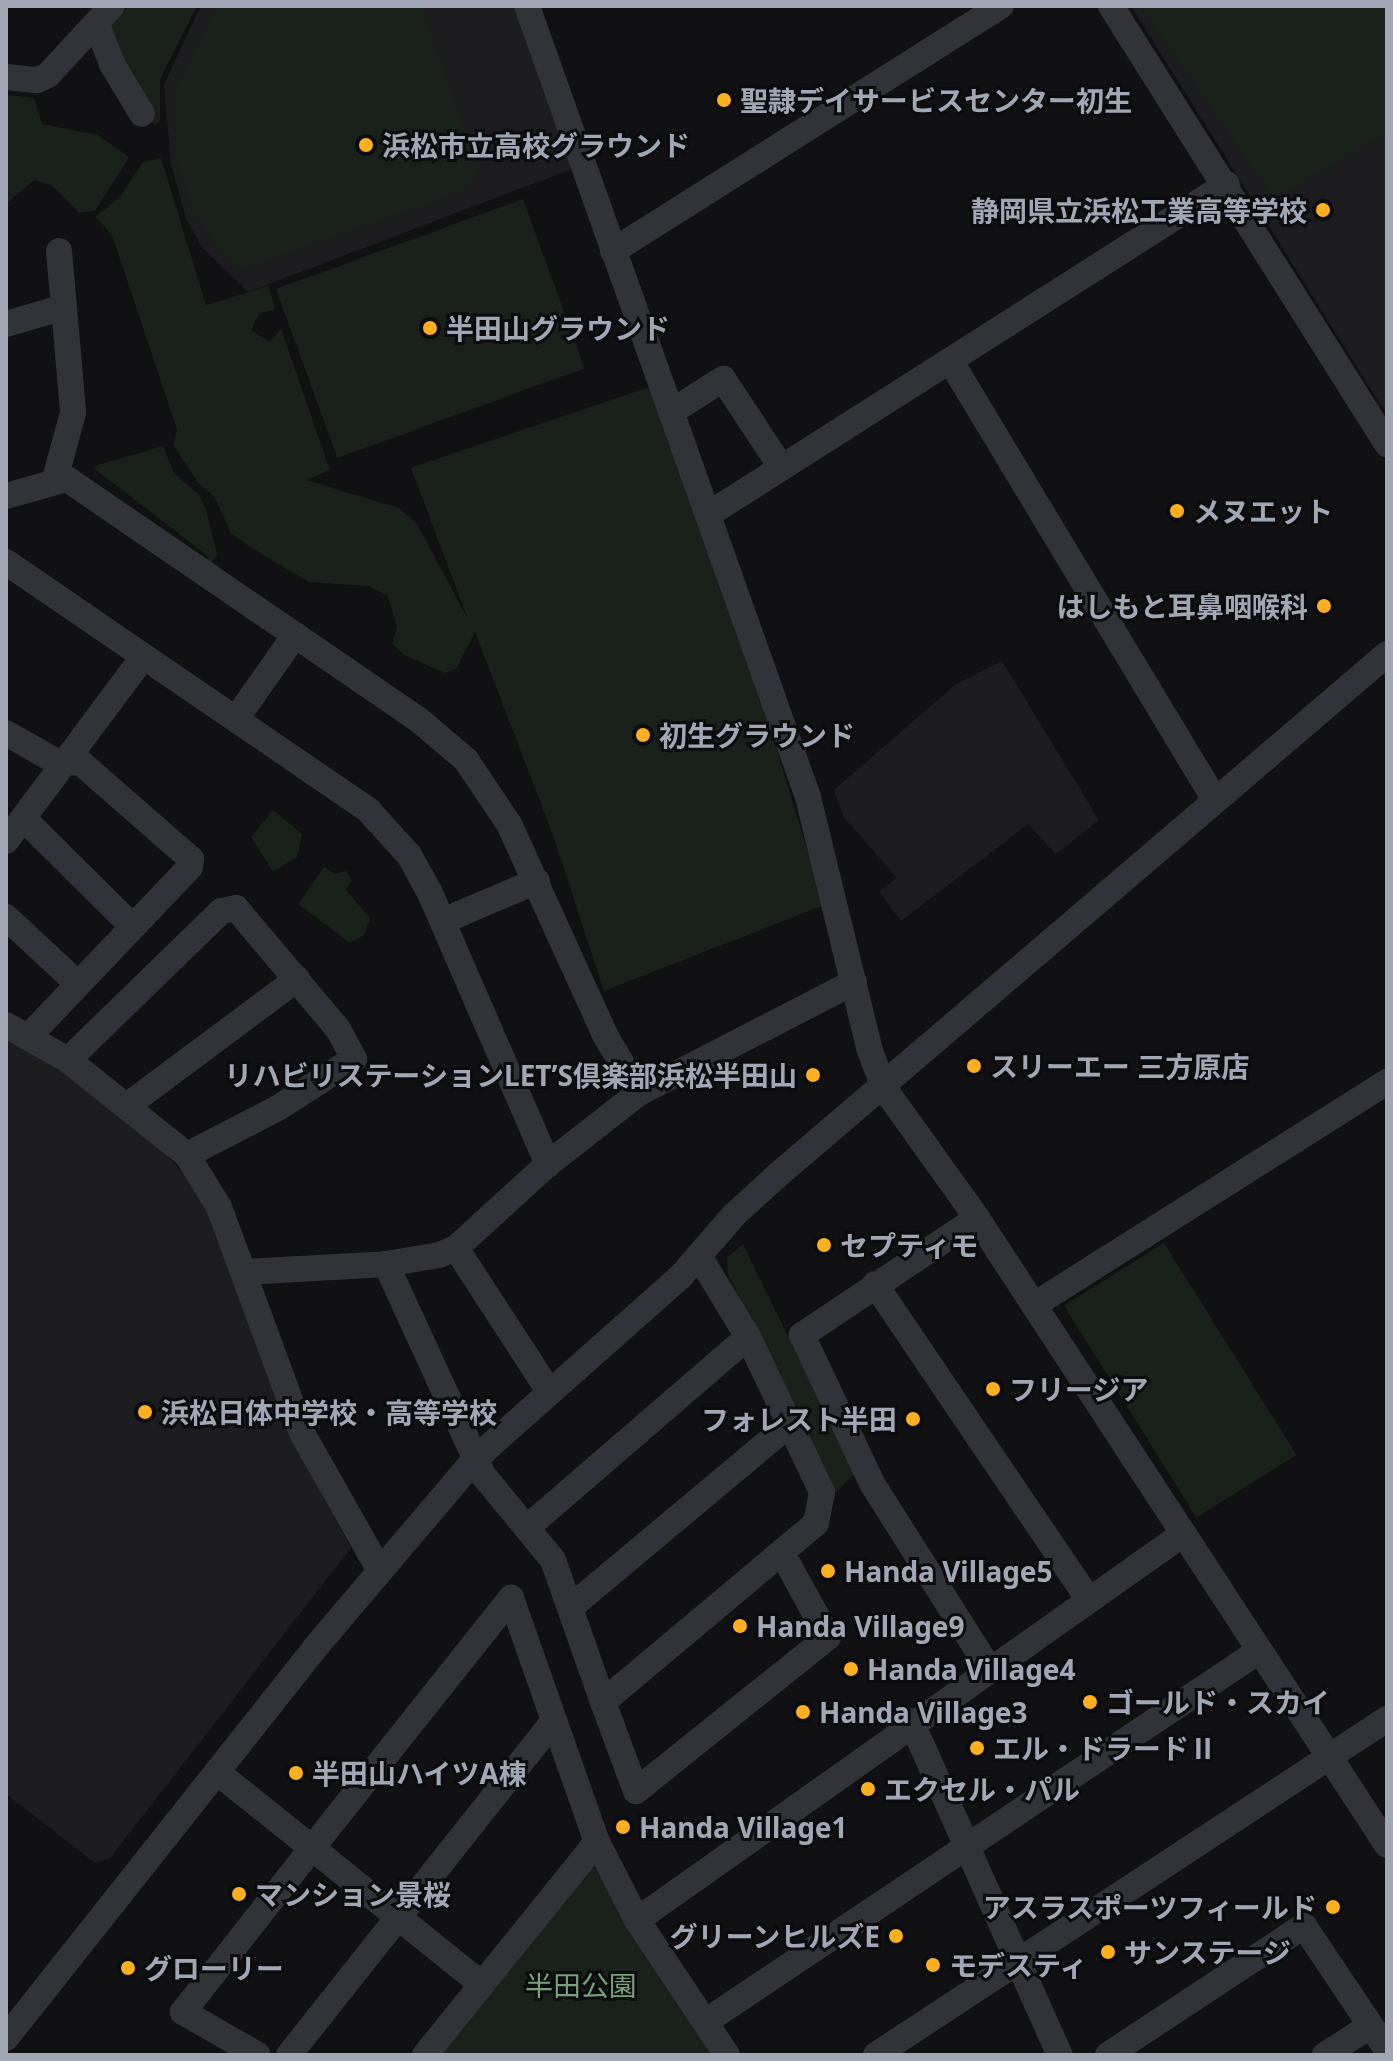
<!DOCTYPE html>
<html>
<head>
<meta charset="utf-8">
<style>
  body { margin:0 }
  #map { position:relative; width:1393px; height:2061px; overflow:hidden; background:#111113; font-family:"Noto Sans","Noto Sans JP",sans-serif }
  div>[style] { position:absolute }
  .built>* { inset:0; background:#1d1d20 }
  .green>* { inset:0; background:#19211a; transform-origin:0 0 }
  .minor>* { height:26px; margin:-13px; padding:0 13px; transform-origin:13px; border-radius:13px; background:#323338 }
  .dots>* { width:22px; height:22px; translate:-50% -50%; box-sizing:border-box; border:4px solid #0c0c0e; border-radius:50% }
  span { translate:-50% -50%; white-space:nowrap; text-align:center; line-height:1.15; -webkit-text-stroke:6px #0c0c0e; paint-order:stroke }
  .poi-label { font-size:28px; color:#a1a7b4; font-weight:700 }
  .left { translate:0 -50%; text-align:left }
  .right { translate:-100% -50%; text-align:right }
  .park-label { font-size:28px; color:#77a179 }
  .frame { position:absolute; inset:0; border:8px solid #a1a7b4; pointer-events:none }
</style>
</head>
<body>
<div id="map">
  <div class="built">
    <div style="clip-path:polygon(201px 6px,513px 6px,572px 169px,248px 292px,202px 247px,187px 221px,171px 165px,164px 84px)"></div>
    <div style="clip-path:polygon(1131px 6px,1387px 6px,1387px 415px)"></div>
    <div style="clip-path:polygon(1002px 661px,1099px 820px,1056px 854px,1028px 824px,901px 921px,879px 891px,897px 878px,843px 816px,834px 790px,955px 685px)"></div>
    <div style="clip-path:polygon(6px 1034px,132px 1116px,213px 1207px,303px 1460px,351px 1548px,110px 1858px,95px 1863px,6px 1794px)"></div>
  </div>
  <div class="green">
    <div style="clip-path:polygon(129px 6px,197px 6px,160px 79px,160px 121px,154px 125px,122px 69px,107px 28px)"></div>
    <div style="clip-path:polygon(218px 6px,421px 6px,478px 169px,469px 189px,240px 270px,193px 215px,176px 157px,177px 85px)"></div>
    <div style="clip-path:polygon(1141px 6px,1387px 6px,1387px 132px,1274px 199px)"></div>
    <div style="clip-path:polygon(6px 95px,34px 98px,42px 124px,98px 135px,129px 157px,95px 211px,79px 213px,51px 185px,34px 180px,6px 204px)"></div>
    <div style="clip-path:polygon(161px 158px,206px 305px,269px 286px,275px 309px,259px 314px,251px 330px,269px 342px,281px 329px,330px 470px,306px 480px,399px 508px,417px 524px,468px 619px,411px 468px,649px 387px,742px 636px,824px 905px,604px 991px,553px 835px,475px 632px,456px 669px,445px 673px,406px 656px,392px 644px,397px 627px,388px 596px,369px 586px,309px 582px,253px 549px,231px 533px,214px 496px,198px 483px,174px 446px,177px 429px,112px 235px,95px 217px,120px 197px,143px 162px)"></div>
    <div style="left:523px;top:199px;width:180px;height:263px;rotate:70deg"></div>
    <div style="clip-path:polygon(163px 446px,174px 473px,199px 495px,206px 510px,217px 554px,209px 566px,204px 564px,209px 557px,96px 470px,95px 466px)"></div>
    <div style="clip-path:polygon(273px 810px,302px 834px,297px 857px,273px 872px,251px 837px)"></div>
    <div style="clip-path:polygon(324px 867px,335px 874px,346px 871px,352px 880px,346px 890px,370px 918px,364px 935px,350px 943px,298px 904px)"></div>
    <div style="left:1164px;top:1243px;width:250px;height:118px;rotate:58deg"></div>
    <div style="clip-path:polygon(743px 1244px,855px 1473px,833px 1495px,728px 1274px,727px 1258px)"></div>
    <div style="clip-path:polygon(588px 1867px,595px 1868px,627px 1926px,714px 2055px,435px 2055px)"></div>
  </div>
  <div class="minor">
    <div style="left:527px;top:6px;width:839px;rotate:70.44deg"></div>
    <div style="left:808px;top:797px;width:258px;rotate:76.3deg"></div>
    <div style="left:869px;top:1048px;width:43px;rotate:69.4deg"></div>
    <div style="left:884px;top:1088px;width:160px;rotate:54.4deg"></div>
    <div style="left:977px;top:1218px;width:749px;rotate:56.82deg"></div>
    <div style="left:1111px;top:6px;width:518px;rotate:57.78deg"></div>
    <div style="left:97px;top:25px;width:42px;rotate:69deg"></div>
    <div style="left:112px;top:64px;width:58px;rotate:59deg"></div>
    <div style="left:6px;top:77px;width:31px;rotate:6deg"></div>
    <div style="left:37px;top:80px;width:12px;rotate:-24deg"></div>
    <div style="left:48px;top:75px;width:94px;rotate:-47.2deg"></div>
    <div style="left:59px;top:251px;width:56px;rotate:84.9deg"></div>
    <div style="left:613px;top:251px;width:459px;rotate:-32.3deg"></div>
    <div style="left:6px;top:324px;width:60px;rotate:-16.3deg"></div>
    <div style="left:64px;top:307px;width:106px;rotate:85.1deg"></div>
    <div style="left:73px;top:413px;width:68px;rotate:105.3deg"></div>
    <div style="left:951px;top:362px;width:511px;rotate:58.92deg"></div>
    <div style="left:671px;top:412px;width:62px;rotate:-32.4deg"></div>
    <div style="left:723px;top:379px;width:105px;rotate:56.6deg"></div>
    <div style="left:6px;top:496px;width:63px;rotate:-15.6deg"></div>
    <div style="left:67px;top:479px;width:427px;rotate:34.4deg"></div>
    <div style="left:419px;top:720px;width:62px;rotate:40.4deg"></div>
    <div style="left:466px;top:760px;width:77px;rotate:56.1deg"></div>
    <div style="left:509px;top:824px;width:232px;rotate:65.5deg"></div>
    <div style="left:605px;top:1035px;width:67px;rotate:59.6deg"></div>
    <div style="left:639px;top:1093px;width:242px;rotate:-27.3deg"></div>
    <div style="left:709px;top:514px;width:614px;rotate:-32.5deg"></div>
    <div style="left:6px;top:562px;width:440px;rotate:34.4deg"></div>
    <div style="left:369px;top:811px;width:59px;rotate:47.7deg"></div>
    <div style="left:409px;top:855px;width:43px;rotate:61.1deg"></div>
    <div style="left:430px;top:893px;width:296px;rotate:66.5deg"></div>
    <div style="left:548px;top:1164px;width:115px;rotate:-38deg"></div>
    <div style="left:236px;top:719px;width:103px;rotate:-54.9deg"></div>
    <div style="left:6px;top:733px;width:59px;rotate:29.6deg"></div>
    <div style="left:57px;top:762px;width:24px;rotate:2deg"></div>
    <div style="left:81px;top:763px;width:146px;rotate:41.1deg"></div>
    <div style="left:191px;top:859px;width:8px;rotate:97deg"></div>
    <div style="left:190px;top:867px;width:235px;rotate:133.6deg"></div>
    <div style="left:24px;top:819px;width:152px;rotate:44.7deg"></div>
    <div style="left:6px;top:841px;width:229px;rotate:-53.3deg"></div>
    <div style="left:6px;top:917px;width:98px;rotate:42.9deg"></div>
    <div style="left:443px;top:921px;width:102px;rotate:-23.1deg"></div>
    <div style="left:6px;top:1025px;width:71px;rotate:29.4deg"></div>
    <div style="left:68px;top:1060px;width:152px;rotate:38.6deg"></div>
    <div style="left:187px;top:1155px;width:61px;rotate:58.4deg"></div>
    <div style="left:219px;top:1207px;width:241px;rotate:69.8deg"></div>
    <div style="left:302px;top:1433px;width:156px;rotate:60.5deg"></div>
    <div style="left:68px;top:1060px;width:214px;rotate:-44.2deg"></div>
    <div style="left:221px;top:911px;width:15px;rotate:-11deg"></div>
    <div style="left:236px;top:908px;width:158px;rotate:49.9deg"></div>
    <div style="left:338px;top:1029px;width:34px;rotate:62deg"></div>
    <div style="left:354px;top:1059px;width:90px;rotate:147.2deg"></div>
    <div style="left:278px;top:1108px;width:102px;rotate:152.7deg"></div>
    <div style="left:128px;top:1105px;width:211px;rotate:-36.7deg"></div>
    <div style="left:977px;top:1218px;width:211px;rotate:146.2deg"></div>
    <div style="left:802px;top:1335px;width:166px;rotate:64.7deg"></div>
    <div style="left:873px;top:1485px;width:215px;rotate:57.7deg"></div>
    <div style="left:456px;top:1248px;width:171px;rotate:57deg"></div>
    <div style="left:386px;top:1264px;width:232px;rotate:65.3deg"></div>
    <div style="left:483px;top:1475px;width:110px;rotate:50.5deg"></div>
    <div style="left:553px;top:1560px;width:151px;rotate:70.6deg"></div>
    <div style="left:603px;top:1702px;width:278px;rotate:-40deg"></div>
    <div style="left:816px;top:1523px;width:32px;rotate:-79deg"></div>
    <div style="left:822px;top:1492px;width:172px;rotate:-115.5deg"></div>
    <div style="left:748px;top:1337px;width:95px;rotate:-121.2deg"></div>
    <div style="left:245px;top:1272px;width:141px;rotate:-3.2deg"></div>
    <div style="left:386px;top:1264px;width:54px;rotate:-9.6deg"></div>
    <div style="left:439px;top:1255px;width:18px;rotate:-22deg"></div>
    <div style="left:456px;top:1248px;width:125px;rotate:-42.4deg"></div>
    <div style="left:875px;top:1284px;width:380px;rotate:55.9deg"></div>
    <div style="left:1034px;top:1305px;width:418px;rotate:-32.3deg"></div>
    <div style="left:530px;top:1525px;width:288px;rotate:-40.8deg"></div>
    <div style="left:572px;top:1606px;width:284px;rotate:-39.9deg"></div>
    <div style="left:603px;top:1702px;width:95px;rotate:69.7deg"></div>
    <div style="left:636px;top:1791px;width:246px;rotate:-38.7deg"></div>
    <div style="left:828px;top:1637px;width:96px;rotate:-118.7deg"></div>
    <div style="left:911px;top:1721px;width:366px;rotate:66deg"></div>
    <div style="left:217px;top:1772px;width:122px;rotate:38.7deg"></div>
    <div style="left:312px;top:1848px;width:209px;rotate:128.2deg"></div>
    <div style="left:183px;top:2012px;width:86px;rotate:29.8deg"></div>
    <div style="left:637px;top:1920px;width:669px;rotate:-35.26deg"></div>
    <div style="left:480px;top:1983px;width:216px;rotate:-141.2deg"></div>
    <div style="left:312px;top:1848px;width:320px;rotate:-51.5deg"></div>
    <div style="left:511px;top:1598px;width:259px;rotate:70.6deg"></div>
    <div style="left:597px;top:1842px;width:88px;rotate:62.9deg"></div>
    <div style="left:637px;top:1920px;width:162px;rotate:56.3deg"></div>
    <div style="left:705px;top:2022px;width:667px;rotate:-33.81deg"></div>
    <div style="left:6px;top:2038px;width:496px;rotate:-51.6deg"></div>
    <div style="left:314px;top:1649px;width:249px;rotate:-49.7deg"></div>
    <div style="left:475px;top:1459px;width:276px;rotate:-41.6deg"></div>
    <div style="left:681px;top:1276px;width:81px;rotate:-49deg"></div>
    <div style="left:734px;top:1215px;width:61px;rotate:-42.3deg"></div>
    <div style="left:779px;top:1174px;width:800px;rotate:-40.54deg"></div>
    <div style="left:289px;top:2055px;width:426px;rotate:-51.6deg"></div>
    <div style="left:425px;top:2055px;width:274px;rotate:-51.1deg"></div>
    <div style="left:876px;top:2055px;width:612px;rotate:-33.33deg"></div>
    <div style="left:1108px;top:2055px;width:235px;rotate:-33.4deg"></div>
    <div style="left:1304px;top:1926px;width:149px;rotate:56.2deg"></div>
    <div style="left:1325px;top:2055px;width:54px;rotate:-32.8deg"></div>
  </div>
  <div class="dots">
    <div style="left:724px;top:100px;background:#fdaf1f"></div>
    <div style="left:366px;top:145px;background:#fdaf1f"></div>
    <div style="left:1323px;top:210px;background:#fdaf1f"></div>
    <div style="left:430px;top:328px;background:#fdaf1f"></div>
    <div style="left:1177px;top:511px;background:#fdaf1f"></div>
    <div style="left:1324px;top:606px;background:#fdaf1f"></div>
    <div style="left:643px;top:735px;background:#fdaf1f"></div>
    <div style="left:974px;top:1066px;background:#fdaf1f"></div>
    <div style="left:813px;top:1075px;background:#fdaf1f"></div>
    <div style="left:824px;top:1245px;background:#fdaf1f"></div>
    <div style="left:993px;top:1389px;background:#fdaf1f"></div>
    <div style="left:145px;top:1412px;background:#fdaf1f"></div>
    <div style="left:913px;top:1419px;background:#fdaf1f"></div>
    <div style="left:828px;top:1571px;background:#fdaf1f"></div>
    <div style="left:740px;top:1626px;background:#fdaf1f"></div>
    <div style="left:851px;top:1669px;background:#fdaf1f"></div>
    <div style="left:1090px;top:1702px;background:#fdaf1f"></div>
    <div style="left:803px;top:1712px;background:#fdaf1f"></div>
    <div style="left:977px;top:1748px;background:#fdaf1f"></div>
    <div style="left:296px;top:1773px;background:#fdaf1f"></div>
    <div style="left:868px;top:1789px;background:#fdaf1f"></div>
    <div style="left:623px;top:1827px;background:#fdaf1f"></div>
    <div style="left:239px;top:1894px;background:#fdaf1f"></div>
    <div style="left:1333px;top:1907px;background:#fdaf1f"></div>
    <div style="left:896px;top:1936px;background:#fdaf1f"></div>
    <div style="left:1108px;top:1952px;background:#fdaf1f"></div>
    <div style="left:933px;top:1965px;background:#fdaf1f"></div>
    <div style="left:128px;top:1968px;background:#fdaf1f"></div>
  </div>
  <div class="poi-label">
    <span class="left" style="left:740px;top:100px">聖隷デイサービスセンター初生</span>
    <span class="left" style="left:382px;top:145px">浜松市立高校グラウンド</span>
    <span class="right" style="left:1307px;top:210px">静岡県立浜松工業高等学校</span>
    <span class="left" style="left:446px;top:328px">半田山グラウンド</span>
    <span class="left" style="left:1193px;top:511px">メヌエット</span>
    <span class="right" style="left:1308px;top:606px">はしもと耳鼻咽喉科</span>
    <span class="left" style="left:659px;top:735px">初生グラウンド</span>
    <span class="left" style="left:990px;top:1066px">スリーエー 三方原店</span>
    <span class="right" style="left:797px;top:1075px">リハビリステーションLET’S倶楽部浜松半田山</span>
    <span class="left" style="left:840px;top:1245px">セプティモ</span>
    <span class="left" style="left:1009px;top:1389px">フリージア</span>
    <span class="left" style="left:161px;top:1412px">浜松日体中学校・高等学校</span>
    <span class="right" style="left:897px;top:1419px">フォレスト半田</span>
    <span class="left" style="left:844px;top:1571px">Handa Village5</span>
    <span class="left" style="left:756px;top:1626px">Handa Village9</span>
    <span class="left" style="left:867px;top:1669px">Handa Village4</span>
    <span class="left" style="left:1106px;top:1702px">ゴールド・スカイ</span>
    <span class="left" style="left:819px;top:1712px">Handa Village3</span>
    <span class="left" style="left:993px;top:1748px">エル・ドラードⅡ</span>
    <span class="left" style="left:312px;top:1773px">半田山ハイツA棟</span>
    <span class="left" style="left:884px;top:1789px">エクセル・パル</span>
    <span class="left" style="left:639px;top:1827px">Handa Village1</span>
    <span class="left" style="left:255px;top:1894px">マンション景桜</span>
    <span class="right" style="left:1317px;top:1907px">アスラスポーツフィールド</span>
    <span class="right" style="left:880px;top:1936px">グリーンヒルズE</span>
    <span class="left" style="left:1124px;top:1952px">サンステージ</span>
    <span class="left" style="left:949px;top:1965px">モデスティ</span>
    <span class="left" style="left:144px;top:1968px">グローリー</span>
  </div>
  <div class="park-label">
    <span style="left:581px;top:1985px">半田公園</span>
  </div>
  <div class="frame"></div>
</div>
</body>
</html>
